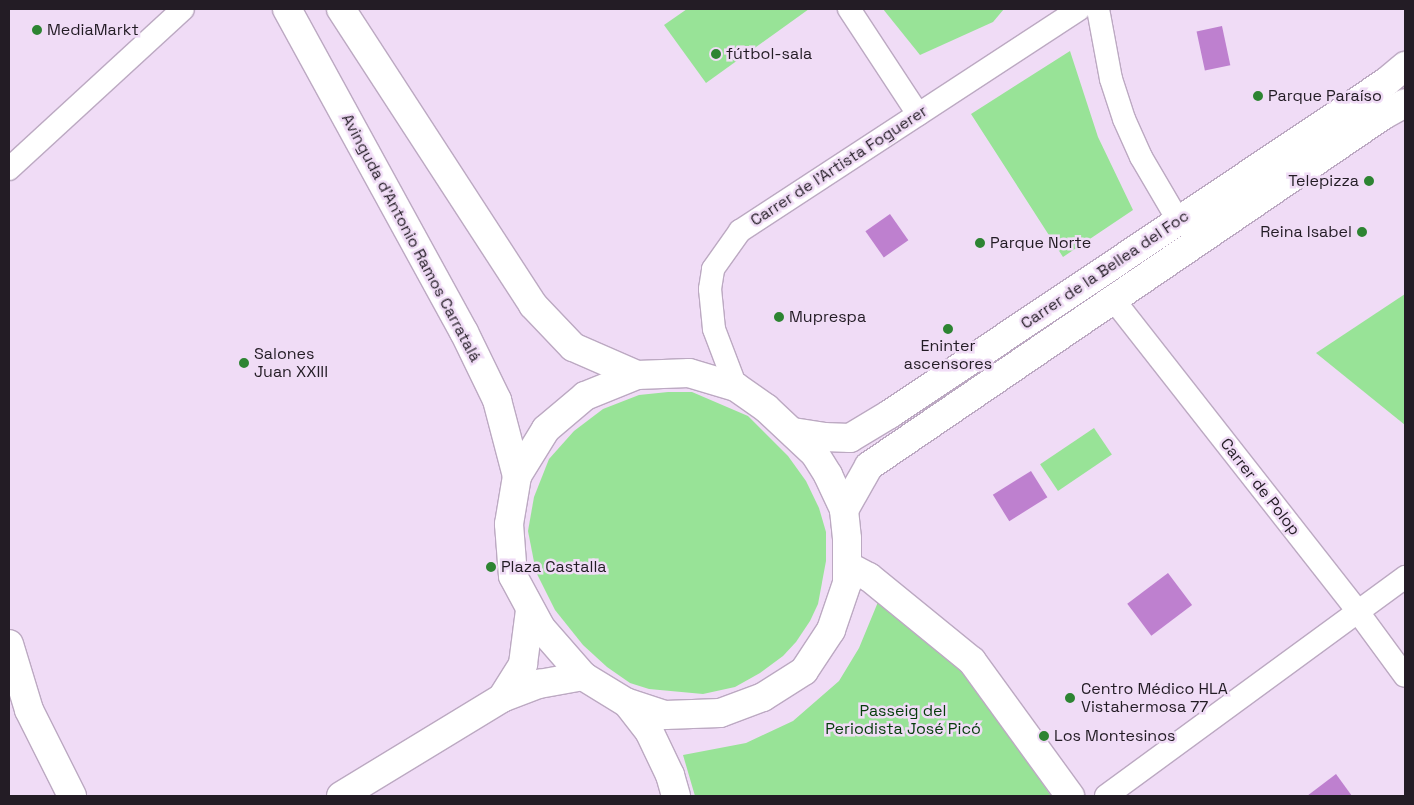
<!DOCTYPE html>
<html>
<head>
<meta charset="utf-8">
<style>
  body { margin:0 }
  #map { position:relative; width:1414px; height:805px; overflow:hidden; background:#f0dcf6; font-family:"Space Grotesk",sans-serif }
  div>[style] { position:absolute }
  .green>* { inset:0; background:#98e397; transform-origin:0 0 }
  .water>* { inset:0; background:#be80cf; transform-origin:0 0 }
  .roads { filter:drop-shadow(1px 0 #bca9c2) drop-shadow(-1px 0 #bca9c2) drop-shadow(0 1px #bca9c2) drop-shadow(0 -1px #bca9c2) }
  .street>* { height:22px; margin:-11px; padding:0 11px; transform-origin:11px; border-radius:11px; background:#fff }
  .secondary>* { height:28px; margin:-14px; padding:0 14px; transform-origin:14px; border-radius:14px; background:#fff }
  .dots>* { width:14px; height:14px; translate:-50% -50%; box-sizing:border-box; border:2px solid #f0dcf6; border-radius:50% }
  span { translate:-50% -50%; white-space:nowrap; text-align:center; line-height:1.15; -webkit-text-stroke:5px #f0dcf6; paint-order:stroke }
  .poi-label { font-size:16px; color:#231c25 }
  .left { translate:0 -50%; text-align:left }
  .right { translate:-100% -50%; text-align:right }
  .street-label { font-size:16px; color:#231c25 }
  .park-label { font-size:16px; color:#053d0b }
  .frame { position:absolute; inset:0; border:10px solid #231c25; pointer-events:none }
</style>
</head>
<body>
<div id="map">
  <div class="green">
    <div style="clip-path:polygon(687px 9px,809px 9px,706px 83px,664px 25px)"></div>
    <div style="clip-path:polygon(883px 9px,1004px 9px,993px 22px,920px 55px)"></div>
    <div style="clip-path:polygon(1070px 51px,1098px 137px,1133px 210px,1063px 257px,971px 114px)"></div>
    <div style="clip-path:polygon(1405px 294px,1405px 425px,1316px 353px)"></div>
    <div style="clip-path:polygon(668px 392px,692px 392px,748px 416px,788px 456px,806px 481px,819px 508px,826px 532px,826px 561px,818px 604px,810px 621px,796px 642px,783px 656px,760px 673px,735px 687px,703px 694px,649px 689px,630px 683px,607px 667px,583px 645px,555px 610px,536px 572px,528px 531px,534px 497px,549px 459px,574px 431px,603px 409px,639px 395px)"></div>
    <div style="left:1094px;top:428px;width:32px;height:65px;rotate:56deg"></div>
    <div style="clip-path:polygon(878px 602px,970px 677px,1051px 796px,695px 796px,683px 755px,746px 743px,793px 721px,839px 681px,859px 648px)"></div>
  </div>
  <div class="water">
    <div style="left:1222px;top:26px;width:40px;height:26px;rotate:78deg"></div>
    <div style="left:890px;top:214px;width:32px;height:30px;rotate:55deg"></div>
    <div style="left:1031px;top:471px;width:31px;height:45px;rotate:58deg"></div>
    <div style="left:1168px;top:573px;width:40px;height:51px;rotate:53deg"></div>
    <div style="clip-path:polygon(1336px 774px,1352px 796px,1307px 796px)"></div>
  </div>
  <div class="roads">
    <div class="street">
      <div style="left:849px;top:9px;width:126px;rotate:56.7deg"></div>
      <div style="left:1098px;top:9px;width:71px;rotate:79.5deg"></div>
      <div style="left:1111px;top:79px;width:42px;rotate:72deg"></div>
      <div style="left:1124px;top:119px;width:42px;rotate:65.9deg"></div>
      <div style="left:1141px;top:157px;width:73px;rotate:59.6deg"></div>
      <div style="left:9px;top:169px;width:236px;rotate:-42.6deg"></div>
      <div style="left:1113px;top:299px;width:397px;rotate:51.9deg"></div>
      <div style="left:1358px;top:612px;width:79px;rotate:53.7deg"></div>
      <div style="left:736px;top:387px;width:62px;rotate:-110.8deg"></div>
      <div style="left:714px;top:329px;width:40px;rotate:-95.7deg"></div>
      <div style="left:710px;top:289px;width:20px;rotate:-81deg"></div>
      <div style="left:713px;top:269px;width:47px;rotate:-54.6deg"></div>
      <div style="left:740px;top:231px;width:405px;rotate:-33.2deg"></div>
      <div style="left:1106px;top:796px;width:371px;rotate:-36.2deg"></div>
    </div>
    <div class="secondary">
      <div style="left:287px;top:9px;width:368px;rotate:61.3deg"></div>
      <div style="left:464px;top:332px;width:76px;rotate:64.1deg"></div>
      <div style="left:497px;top:400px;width:79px;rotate:75.3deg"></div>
      <div style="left:341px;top:9px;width:353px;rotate:57deg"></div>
      <div style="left:533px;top:305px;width:58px;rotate:46.4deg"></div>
      <div style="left:573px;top:347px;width:70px;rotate:23.6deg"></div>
      <div style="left:689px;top:373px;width:49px;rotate:16.6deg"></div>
      <div style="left:736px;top:387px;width:37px;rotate:35deg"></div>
      <div style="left:766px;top:408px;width:67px;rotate:43.2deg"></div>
      <div style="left:815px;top:454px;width:25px;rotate:58deg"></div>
      <div style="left:828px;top:475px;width:38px;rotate:65deg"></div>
      <div style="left:844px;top:510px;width:29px;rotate:84deg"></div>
      <div style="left:847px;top:539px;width:44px;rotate:90deg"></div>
      <div style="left:847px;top:583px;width:50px;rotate:108.8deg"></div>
      <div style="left:831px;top:630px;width:49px;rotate:123.4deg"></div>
      <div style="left:804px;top:671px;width:49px;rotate:147.6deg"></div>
      <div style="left:763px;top:697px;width:46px;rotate:159.6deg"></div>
      <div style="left:720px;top:713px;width:55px;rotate:177.9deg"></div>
      <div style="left:665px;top:715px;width:40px;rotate:-162deg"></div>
      <div style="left:627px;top:703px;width:52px;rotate:-148.5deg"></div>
      <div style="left:583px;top:676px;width:64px;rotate:-131.2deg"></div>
      <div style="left:541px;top:628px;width:59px;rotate:-118.3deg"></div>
      <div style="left:513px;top:576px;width:52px;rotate:-94.4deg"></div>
      <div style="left:509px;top:524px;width:49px;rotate:-80.5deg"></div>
      <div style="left:517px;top:476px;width:55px;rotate:-58.3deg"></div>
      <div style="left:546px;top:429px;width:51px;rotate:-40.2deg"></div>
      <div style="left:585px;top:396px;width:56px;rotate:-22deg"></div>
      <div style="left:637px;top:375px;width:52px;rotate:-2.2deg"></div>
      <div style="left:793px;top:432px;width:31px;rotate:9deg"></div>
      <div style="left:824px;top:437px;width:26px;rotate:2deg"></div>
      <div style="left:850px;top:438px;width:47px;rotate:-31deg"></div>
      <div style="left:890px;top:414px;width:597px;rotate:-33.8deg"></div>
      <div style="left:1386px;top:82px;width:25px;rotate:-40deg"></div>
      <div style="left:844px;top:510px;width:51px;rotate:-60.4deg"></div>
      <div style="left:869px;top:466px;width:621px;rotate:-34.3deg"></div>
      <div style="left:1382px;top:116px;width:26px;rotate:-29deg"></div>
      <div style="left:848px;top:566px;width:24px;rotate:28deg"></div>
      <div style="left:869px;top:577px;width:133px;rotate:39.2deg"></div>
      <div style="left:972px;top:661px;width:167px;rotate:54deg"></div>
      <div style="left:9px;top:644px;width:69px;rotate:73.1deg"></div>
      <div style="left:29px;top:710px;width:96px;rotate:63.4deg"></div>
      <div style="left:502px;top:698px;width:40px;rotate:-58deg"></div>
      <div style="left:523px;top:664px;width:54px;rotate:-82.6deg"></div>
      <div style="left:627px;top:703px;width:36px;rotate:52deg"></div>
      <div style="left:649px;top:731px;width:49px;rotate:64.5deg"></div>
      <div style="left:670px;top:775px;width:22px;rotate:74deg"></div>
      <div style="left:341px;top:796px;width:188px;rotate:-31.3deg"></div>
      <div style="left:502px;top:698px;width:40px;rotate:-21deg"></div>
      <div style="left:539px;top:684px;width:45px;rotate:-10.3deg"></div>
    </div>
  </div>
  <div class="dots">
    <div style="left:37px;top:30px;background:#2d8432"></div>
    <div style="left:716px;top:54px;background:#2d8432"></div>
    <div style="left:1258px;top:96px;background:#2d8432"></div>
    <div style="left:1369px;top:181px;background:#2d8432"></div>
    <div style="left:1362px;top:232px;background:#2d8432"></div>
    <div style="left:980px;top:243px;background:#2d8432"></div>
    <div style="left:779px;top:317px;background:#2d8432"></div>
    <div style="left:948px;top:329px;background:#2d8432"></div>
    <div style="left:244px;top:363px;background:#2d8432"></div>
    <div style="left:491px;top:567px;background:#2d8432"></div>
    <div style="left:1070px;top:698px;background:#2d8432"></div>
    <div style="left:1044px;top:736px;background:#2d8432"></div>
  </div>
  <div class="poi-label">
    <span class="left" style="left:47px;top:30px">MediaMarkt</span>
    <span class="left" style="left:726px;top:54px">fútbol-sala</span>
    <span class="left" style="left:1268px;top:96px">Parque Paraíso</span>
    <span class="right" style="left:1359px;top:181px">Telepizza</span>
    <span class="right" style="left:1352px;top:232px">Reina Isabel</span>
    <span class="left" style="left:990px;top:243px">Parque Norte</span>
    <span class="left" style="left:789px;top:317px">Muprespa</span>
    <span style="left:948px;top:355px">Eninter<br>ascensores</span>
    <span class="left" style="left:254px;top:363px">Salones<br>Juan XXIII</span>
    <span class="left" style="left:501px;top:567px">Plaza Castalla</span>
    <span class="left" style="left:1081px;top:698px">Centro Médico HLA<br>Vistahermosa 77</span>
    <span class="left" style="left:1054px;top:736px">Los Montesinos</span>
  </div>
  <div class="street-label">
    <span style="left:839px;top:166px;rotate:-33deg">Carrer de l'Artista Foguerer</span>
    <span style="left:411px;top:238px;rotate:62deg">Avinguda d'Antonio Ramos Carratalá</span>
    <span style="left:1105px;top:270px;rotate:-34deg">Carrer de la Bellea del Foc</span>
    <span style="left:1260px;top:487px;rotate:52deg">Carrer de Polop</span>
  </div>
  <div class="park-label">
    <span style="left:903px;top:720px">Passeig del<br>Periodista José Picó</span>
  </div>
  <div class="frame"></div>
</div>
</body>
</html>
